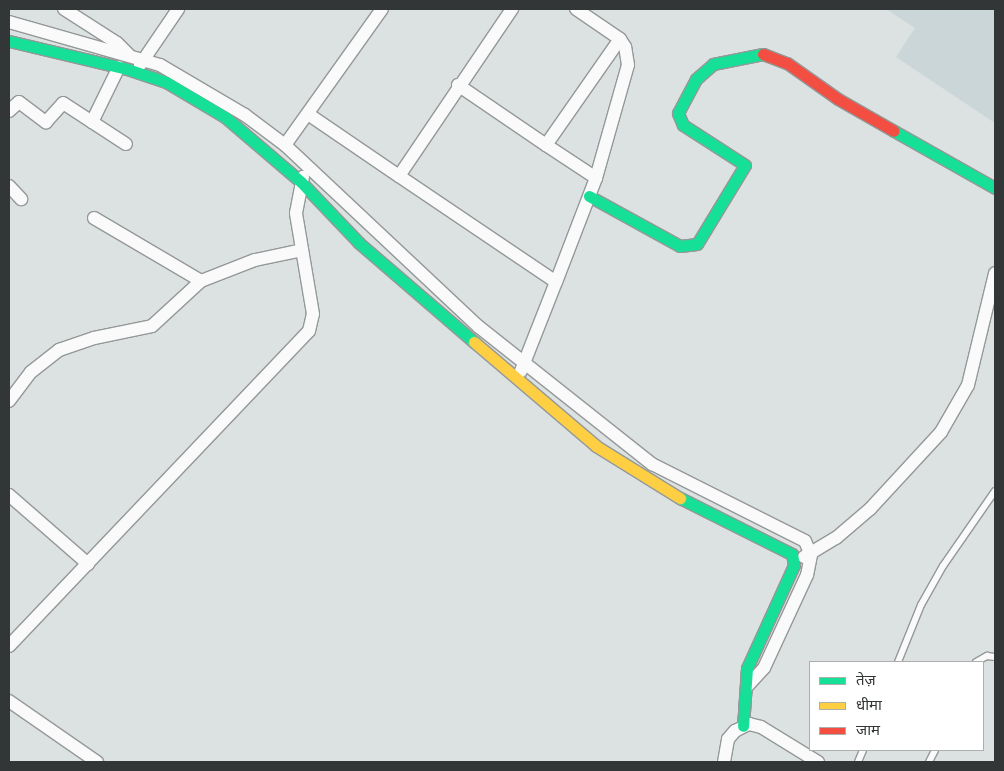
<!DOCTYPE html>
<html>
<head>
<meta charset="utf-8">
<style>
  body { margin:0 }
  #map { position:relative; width:1004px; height:771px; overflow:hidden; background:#dce1e1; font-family:"Roboto Condensed","Noto Sans Devanagari",sans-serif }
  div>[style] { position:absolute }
  .built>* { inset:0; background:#cad6d8 }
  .roads { filter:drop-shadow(1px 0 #949899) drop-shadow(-1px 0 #949899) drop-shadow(0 1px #949899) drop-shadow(0 -1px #949899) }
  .lane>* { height:6px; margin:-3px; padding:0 3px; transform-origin:3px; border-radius:3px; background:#fafafa }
  .street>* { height:12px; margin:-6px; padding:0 6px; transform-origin:6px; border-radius:6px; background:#fafafa }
  .fast>* { height:11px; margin:-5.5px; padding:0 5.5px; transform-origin:5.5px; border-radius:5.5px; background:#16e098 }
  .slow>* { height:11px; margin:-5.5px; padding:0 5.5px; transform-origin:5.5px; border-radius:5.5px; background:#ffcf43 }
  .jam>* { height:11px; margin:-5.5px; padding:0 5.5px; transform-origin:5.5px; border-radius:5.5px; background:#f24e42 }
  span { translate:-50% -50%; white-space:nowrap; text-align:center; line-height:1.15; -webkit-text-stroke:5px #fff; paint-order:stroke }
  .frame { position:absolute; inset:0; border:10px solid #323637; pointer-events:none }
  .legend { position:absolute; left:809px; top:661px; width:175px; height:90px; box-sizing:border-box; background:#fff; border:1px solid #adafaf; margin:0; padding:6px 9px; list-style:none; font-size:15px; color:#323637 }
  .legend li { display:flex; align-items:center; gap:10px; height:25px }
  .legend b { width:25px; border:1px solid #adafaf }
</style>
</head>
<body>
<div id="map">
  <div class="built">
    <div style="clip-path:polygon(886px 9px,995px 9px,995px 123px,896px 57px,915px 28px)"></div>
  </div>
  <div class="roads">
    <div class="lane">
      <div style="left:898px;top:662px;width:61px;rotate:-68deg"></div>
      <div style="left:921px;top:605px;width:45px;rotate:-60.6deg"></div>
      <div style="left:943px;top:566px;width:91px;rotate:-55.3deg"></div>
      <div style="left:976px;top:662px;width:13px;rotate:-29deg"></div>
      <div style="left:987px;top:656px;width:8px;rotate:7deg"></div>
      <div style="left:858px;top:762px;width:13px;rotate:-67deg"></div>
      <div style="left:929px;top:762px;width:13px;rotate:-63deg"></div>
    </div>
    <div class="street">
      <div style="left:64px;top:9px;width:63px;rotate:32.7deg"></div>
      <div style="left:117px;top:43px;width:17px;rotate:45deg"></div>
      <div style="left:9px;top:22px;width:157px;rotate:15.9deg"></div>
      <div style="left:160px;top:65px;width:99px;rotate:30.5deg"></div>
      <div style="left:245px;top:115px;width:50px;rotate:36.9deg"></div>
      <div style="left:285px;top:145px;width:266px;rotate:43.2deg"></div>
      <div style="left:479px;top:327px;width:221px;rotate:38.4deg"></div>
      <div style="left:652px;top:464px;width:171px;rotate:26.7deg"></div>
      <div style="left:805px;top:541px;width:15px;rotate:67deg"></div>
      <div style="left:811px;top:555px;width:20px;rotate:101deg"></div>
      <div style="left:807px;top:575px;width:102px;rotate:114.8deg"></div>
      <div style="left:764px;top:668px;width:25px;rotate:133deg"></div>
      <div style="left:140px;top:65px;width:68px;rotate:-55.8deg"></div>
      <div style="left:458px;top:85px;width:107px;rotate:34.3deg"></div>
      <div style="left:546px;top:145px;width:129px;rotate:-55.1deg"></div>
      <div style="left:620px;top:39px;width:53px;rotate:-145.7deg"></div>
      <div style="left:9px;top:111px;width:13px;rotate:-42deg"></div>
      <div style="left:19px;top:102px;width:34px;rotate:37deg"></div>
      <div style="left:46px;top:122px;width:25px;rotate:-48deg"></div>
      <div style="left:63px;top:103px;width:75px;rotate:33.1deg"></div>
      <div style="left:308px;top:114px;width:110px;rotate:34.3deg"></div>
      <div style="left:399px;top:176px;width:202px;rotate:-55.9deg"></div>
      <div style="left:92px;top:122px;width:61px;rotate:-63.9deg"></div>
      <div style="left:285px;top:145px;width:167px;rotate:-54.5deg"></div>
      <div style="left:546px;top:145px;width:60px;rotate:33.4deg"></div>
      <div style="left:596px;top:178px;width:111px;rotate:111deg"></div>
      <div style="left:399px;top:176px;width:189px;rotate:34deg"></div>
      <div style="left:556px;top:282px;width:96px;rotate:111.5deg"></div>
      <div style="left:596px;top:178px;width:117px;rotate:-74.2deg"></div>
      <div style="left:628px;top:65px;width:18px;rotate:-99deg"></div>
      <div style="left:625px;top:47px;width:9px;rotate:-122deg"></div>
      <div style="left:9px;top:186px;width:18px;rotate:47deg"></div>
      <div style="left:94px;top:218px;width:124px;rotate:30.5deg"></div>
      <div style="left:9px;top:401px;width:36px;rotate:-53deg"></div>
      <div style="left:31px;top:372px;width:36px;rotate:-38deg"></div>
      <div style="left:59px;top:350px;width:37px;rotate:-19deg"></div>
      <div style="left:94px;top:338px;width:59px;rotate:-11.7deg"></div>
      <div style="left:152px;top:326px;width:67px;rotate:-42.6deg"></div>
      <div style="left:201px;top:281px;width:58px;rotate:-21.3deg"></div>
      <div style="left:255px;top:260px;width:48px;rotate:-12deg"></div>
      <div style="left:9px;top:495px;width:105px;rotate:41.1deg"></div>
      <div style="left:804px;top:557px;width:37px;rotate:-31deg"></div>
      <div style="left:836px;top:538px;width:45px;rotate:-40.5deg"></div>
      <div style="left:870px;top:509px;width:105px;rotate:-47.3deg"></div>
      <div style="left:941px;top:432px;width:54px;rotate:-60.1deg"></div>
      <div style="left:968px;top:385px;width:115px;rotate:-76.4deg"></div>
      <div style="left:9px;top:646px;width:435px;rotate:-46.4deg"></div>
      <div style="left:309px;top:331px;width:17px;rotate:-77deg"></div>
      <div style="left:313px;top:314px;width:102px;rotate:-99.6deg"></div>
      <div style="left:296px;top:213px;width:37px;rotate:-79deg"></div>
      <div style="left:9px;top:701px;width:107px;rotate:34.7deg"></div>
      <div style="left:724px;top:762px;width:23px;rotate:-80deg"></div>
      <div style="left:728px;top:739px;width:11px;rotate:-49deg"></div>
      <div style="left:735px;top:731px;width:16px;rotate:-27deg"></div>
      <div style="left:749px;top:724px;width:12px;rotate:14deg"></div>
      <div style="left:761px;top:727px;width:67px;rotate:31.6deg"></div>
    </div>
    <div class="fast">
      <div style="left:9px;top:41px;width:121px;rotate:13.3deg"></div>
      <div style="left:127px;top:69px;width:41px;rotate:18.4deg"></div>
      <div style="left:166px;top:82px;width:69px;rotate:30.7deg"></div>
      <div style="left:225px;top:117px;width:100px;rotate:40.5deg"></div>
      <div style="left:301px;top:182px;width:84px;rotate:46.4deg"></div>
      <div style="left:359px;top:243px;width:152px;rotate:40.7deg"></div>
      <div style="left:894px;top:131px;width:116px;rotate:29.4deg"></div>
      <div style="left:589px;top:196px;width:104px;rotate:28.8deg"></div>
      <div style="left:680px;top:246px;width:17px;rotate:-7deg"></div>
      <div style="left:697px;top:244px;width:92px;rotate:-58.7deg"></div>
      <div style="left:745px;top:165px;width:74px;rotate:-147.2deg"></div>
      <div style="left:683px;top:125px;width:13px;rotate:-113deg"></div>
      <div style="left:678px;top:113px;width:38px;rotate:-62deg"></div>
      <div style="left:696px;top:79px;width:23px;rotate:-41deg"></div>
      <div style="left:713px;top:64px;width:51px;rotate:-11.3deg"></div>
      <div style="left:680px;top:498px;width:125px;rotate:26.6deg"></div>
      <div style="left:792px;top:554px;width:11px;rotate:80deg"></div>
      <div style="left:794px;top:565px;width:113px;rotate:114.5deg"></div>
      <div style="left:747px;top:668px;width:58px;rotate:93.9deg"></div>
    </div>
    <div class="slow">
      <div style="left:474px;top:342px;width:160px;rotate:40.4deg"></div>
      <div style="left:596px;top:446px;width:99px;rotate:31.8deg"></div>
    </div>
    <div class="jam">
      <div style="left:763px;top:54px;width:26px;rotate:21deg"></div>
      <div style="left:787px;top:63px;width:62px;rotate:35.2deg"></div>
      <div style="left:838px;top:99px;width:64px;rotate:29.7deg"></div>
    </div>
  </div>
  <div class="frame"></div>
  <ul class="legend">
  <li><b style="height:6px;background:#16e098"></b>तेज़</li>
  <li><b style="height:6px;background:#ffcf43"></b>धीमा</li>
  <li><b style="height:6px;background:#f24e42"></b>जाम</li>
  </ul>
</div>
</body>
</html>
